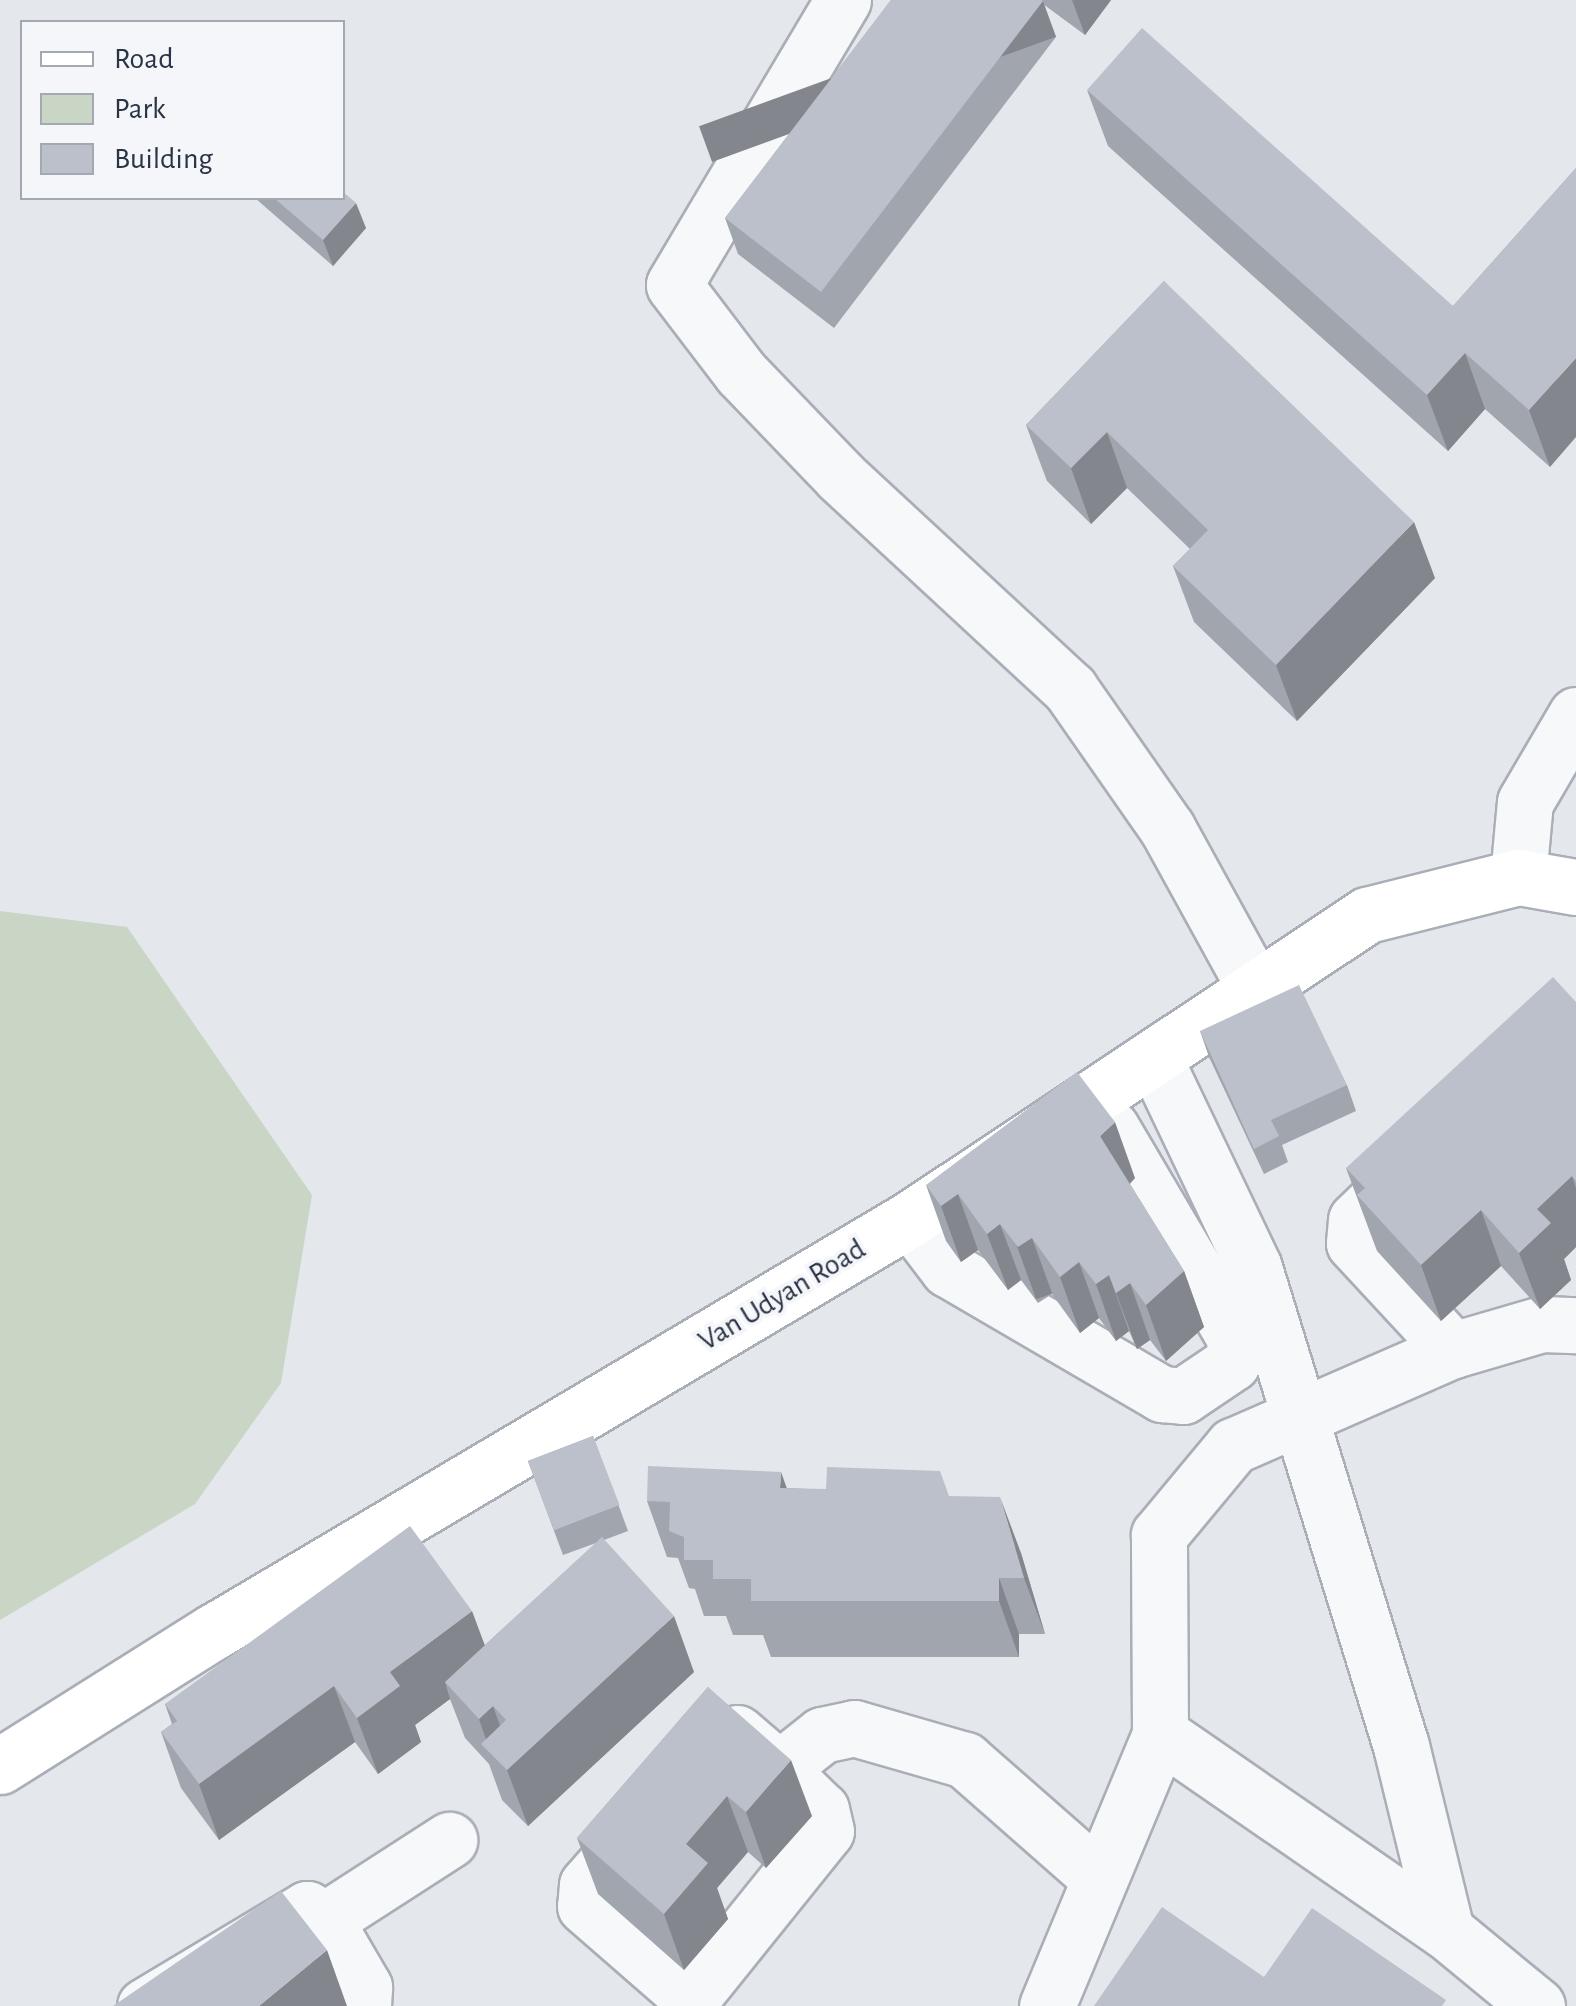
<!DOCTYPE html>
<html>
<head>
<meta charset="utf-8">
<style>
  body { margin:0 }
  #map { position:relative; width:1576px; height:2006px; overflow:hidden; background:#e4e7ec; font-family:"Alegreya Sans",sans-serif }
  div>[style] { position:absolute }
  .green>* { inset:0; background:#c9d6c5 }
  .roads { filter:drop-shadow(2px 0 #a9aeb7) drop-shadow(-2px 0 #a9aeb7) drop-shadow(0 2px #a9aeb7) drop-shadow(0 -2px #a9aeb7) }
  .street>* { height:55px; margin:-27.5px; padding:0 27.5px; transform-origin:27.5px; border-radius:27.5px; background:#f7f8fa }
  .secondary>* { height:55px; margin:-27.5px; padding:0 27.5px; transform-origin:27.5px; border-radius:27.5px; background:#fff }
  .wall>* { inset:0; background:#a1a5ae }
  .shaded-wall>* { inset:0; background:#83868d; transform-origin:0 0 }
  .building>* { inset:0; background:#bbc0ca; transform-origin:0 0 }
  span { translate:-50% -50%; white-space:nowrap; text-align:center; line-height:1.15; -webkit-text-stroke:8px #f4f6f9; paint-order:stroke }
  .street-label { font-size:30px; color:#2b3445 }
  .legend { position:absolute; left:20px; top:20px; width:325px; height:180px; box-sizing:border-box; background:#f4f6f9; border:2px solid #a4a8b1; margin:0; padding:12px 18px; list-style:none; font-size:30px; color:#2b3445 }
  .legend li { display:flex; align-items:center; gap:20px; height:50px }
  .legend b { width:50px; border:2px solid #a4a8b1 }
</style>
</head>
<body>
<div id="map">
  <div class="green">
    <div style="clip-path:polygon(0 911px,127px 927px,312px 1195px,281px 1383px,195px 1504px,0 1620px)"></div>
  </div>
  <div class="roads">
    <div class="street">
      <div style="left:843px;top:0;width:331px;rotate:120.7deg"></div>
      <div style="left:674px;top:285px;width:111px;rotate:52.7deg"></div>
      <div style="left:741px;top:373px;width:144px;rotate:46.1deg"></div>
      <div style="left:841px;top:477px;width:312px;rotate:42.8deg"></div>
      <div style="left:1070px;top:689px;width:169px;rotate:55.1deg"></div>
      <div style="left:1167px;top:828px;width:185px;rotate:61.2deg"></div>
      <div style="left:1518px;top:877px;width:75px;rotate:-84.7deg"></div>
      <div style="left:1525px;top:802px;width:101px;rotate:-59.6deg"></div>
      <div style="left:1155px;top:1060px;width:230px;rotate:64.5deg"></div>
      <div style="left:1254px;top:1268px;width:500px;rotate:72.91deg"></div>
      <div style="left:1401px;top:1746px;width:190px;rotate:76.3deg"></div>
      <div style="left:1416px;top:1162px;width:83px;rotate:136deg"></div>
      <div style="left:1356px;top:1220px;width:23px;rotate:95deg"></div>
      <div style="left:1354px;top:1243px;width:146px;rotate:47.2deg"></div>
      <div style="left:910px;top:1219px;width:63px;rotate:52.8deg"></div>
      <div style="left:948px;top:1269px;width:248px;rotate:30.3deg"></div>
      <div style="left:1162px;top:1394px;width:21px;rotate:5deg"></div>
      <div style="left:1183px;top:1396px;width:59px;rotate:-34deg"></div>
      <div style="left:1232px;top:1363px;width:23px;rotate:-80deg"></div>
      <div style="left:1236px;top:1340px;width:246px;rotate:-120.5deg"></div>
      <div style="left:737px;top:1733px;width:55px;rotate:40.6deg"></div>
      <div style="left:779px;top:1769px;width:55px;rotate:-38.3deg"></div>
      <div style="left:822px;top:1735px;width:33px;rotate:-12deg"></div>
      <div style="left:854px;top:1728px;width:116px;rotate:16.1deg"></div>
      <div style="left:965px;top:1760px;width:177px;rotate:41.3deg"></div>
      <div style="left:1160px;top:1734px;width:199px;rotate:-90.3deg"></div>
      <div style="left:1159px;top:1535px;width:116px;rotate:-50.3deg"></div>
      <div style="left:1233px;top:1446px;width:240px;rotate:-23.6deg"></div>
      <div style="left:1453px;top:1350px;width:93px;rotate:-16.3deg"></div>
      <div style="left:1542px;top:1324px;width:34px;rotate:2deg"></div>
      <div style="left:641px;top:1823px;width:82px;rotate:131.1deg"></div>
      <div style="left:587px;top:1885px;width:21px;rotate:95deg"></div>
      <div style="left:585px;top:1906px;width:126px;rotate:41.1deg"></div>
      <div style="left:680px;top:1989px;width:18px;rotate:3deg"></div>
      <div style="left:698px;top:1990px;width:204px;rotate:-51.2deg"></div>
      <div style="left:826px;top:1831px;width:22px;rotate:-103deg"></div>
      <div style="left:821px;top:1810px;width:59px;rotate:-135.7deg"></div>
      <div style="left:325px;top:1920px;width:148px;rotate:-32.8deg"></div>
      <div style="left:145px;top:2006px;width:189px;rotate:-30.9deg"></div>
      <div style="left:307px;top:1909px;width:21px;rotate:31deg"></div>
      <div style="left:325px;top:1920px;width:78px;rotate:59.8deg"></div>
      <div style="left:364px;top:1987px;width:19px;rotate:93deg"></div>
      <div style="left:1047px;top:2006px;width:295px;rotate:-67.4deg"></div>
      <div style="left:1160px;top:1734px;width:347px;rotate:34.6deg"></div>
      <div style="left:1446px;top:1931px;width:118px;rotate:39.5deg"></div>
    </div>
    <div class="secondary">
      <div style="left:0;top:1766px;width:252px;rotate:-32.2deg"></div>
      <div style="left:213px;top:1632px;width:810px;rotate:-30.65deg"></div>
      <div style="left:910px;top:1219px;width:549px;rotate:-33.63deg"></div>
      <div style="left:1367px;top:915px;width:156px;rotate:-14.1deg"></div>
      <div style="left:1518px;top:877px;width:59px;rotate:9.8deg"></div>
    </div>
  </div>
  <div class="wall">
    <div style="clip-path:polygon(891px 0,1111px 0,1085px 35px,1043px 4px,1056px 37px,834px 328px,738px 254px,725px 218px)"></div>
    <div style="clip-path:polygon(1087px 90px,1453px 306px,1576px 168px,1550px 467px,1485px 409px,1448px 451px,1108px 146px)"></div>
    <div style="clip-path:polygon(255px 198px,342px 198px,366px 228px,333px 266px)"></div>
    <div style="clip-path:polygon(1164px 281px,1435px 578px,1297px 721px,1194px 622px,1173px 566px,1190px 549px,1127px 488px,1091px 524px,1047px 481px,1026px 425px)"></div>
    <div style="clip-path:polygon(1576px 1002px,1576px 1247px,1564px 1259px,1571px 1280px,1540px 1309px,1501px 1266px,1441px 1321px,1377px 1251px,1346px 1168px)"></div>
    <div style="clip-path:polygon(1200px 1031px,1347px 1085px,1356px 1111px,1282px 1145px,1288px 1162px,1264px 1174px,1209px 1057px)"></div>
    <div style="clip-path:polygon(1135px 1178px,1130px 1184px,1184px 1271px,1204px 1327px,1166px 1361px,1150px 1340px,1137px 1349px,1129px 1331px,1116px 1341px,1099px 1318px,1080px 1333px,1052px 1294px,1038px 1303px,1021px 1280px,1008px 1290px,978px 1250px,961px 1262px,946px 1241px,926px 1185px)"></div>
    <div style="clip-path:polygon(593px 1436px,628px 1531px,604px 1540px,694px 1672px,528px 1826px,502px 1800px,489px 1764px,465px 1738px,450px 1699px,415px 1725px,421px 1742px,378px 1774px,355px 1742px,219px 1840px,181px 1788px,161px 1732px,172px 1724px,165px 1704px,485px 1645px,596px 1543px,563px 1555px,528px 1461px)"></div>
    <div style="clip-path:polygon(787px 1488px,949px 1496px,1021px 1553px,1045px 1634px,1019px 1634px,1019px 1657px,771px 1657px,763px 1635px,733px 1635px,726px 1616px,704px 1616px,695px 1589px,689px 1588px,678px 1558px,667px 1557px,647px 1501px)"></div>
    <div style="clip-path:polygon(708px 1687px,812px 1816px,766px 1868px,748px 1852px,717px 1888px,728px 1919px,684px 1970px,598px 1894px,577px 1838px)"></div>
  </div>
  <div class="shaded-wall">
    <div style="clip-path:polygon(1072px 0,1111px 0,1085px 35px)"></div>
    <div style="left:1043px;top:1px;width:38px;height:366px;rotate:70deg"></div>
    <div style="clip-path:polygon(356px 203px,366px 228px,333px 266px,323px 240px)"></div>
    <div style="clip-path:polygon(1465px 353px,1485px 409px,1448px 451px,1427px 395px)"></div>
    <div style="clip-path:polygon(1576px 358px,1576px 437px,1550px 467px,1529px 410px)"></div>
    <div style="clip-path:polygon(1107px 432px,1127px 488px,1091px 524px,1071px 468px)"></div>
    <div style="clip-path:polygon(1414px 522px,1435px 578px,1297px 721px,1276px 665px)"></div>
    <div style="clip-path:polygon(1115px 1122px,1135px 1178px,1121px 1192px,1100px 1136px)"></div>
    <div style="clip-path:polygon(1572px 1176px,1576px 1188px,1576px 1247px,1564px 1259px,1571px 1280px,1540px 1309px,1519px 1253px,1537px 1209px)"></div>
    <div style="clip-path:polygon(958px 1194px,978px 1250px,961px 1262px,941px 1206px)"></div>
    <div style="clip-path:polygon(1481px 1210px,1501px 1266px,1441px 1321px,1421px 1265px)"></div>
    <div style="clip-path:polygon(1000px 1224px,1021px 1280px,1008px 1290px,987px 1234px)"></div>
    <div style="left:1032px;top:1238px;width:59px;height:17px;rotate:70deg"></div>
    <div style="clip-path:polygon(1079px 1262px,1099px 1318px,1080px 1333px,1060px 1277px)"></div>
    <div style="clip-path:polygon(1184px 1271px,1204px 1327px,1166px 1361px,1146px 1305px)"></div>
    <div style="clip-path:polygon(1109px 1275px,1129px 1331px,1116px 1341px,1096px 1284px)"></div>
    <div style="clip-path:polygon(1130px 1283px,1150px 1340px,1137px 1349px,1116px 1293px)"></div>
    <div style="clip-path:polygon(781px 1472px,801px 1528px,780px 1488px)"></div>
    <div style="clip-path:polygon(1000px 1497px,1021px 1553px,1045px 1634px,1024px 1578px)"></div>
    <div style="clip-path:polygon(999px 1578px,1019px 1634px,1019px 1657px,999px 1601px)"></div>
    <div style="clip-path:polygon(472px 1611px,493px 1667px,445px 1682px,450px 1699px,415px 1725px,421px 1742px,378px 1774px,357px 1718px,390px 1672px)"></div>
    <div style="clip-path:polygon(674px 1616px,694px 1672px,528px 1826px,507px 1770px)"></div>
    <div style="clip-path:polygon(334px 1686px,355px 1742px,219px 1840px,199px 1784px)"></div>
    <div style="clip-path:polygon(493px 1706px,513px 1762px,491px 1754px,479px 1719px)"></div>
    <div style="clip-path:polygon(791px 1760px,812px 1816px,766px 1868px,746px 1812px)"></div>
    <div style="clip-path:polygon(727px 1796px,748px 1852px,717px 1888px,728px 1919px,684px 1970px,664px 1914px,686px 1844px)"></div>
    <div style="clip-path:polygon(327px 1950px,347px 2006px,259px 2006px)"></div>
  </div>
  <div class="building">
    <div style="clip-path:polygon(891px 0,1041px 0,1043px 1px,821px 292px,725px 218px)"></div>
    <div style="clip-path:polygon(1142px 28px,1453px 306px,1576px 168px,1576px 358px,1529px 410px,1465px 353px,1427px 395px,1087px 90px)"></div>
    <div style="clip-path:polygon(342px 191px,356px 203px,323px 240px,274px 198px,342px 198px)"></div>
    <div style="clip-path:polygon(1164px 281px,1414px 522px,1276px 665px,1173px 566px,1208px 530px,1107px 432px,1071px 468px,1026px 425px)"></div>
    <div style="clip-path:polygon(1553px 977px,1576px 1002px,1576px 1181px,1572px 1176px,1537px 1209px,1551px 1223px,1519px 1253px,1481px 1210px,1421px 1265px,1357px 1195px,1365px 1188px,1346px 1168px)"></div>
    <div style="clip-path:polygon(1299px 985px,1347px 1085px,1271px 1120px,1279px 1136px,1254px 1149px,1200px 1031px)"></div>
    <div style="clip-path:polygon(1077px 1072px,1115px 1122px,1100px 1136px,1184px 1271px,1146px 1305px,1130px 1283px,1116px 1293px,1109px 1275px,1096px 1284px,1079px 1262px,1060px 1277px,1032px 1238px,1018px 1247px,1000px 1224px,987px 1234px,958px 1194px,941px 1206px,926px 1185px)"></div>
    <div style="left:593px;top:1436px;width:74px;height:70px;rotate:69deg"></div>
    <div style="clip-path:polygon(648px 1466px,781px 1472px,780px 1488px,826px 1489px,827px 1467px,940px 1471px,949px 1496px,1000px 1497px,1024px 1578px,999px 1578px,999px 1601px,751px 1601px,751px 1579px,713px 1579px,713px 1560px,684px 1560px,684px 1537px,669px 1531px,670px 1502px,647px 1501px)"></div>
    <div style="clip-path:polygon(410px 1526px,472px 1611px,390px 1672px,400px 1686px,357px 1718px,334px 1686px,199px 1784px,161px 1732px,177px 1721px,165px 1704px)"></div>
    <div style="clip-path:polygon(602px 1537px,674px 1616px,507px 1770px,481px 1744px,506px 1720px,493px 1706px,479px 1719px,445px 1682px)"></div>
    <div style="clip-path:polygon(708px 1687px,791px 1760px,746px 1812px,727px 1796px,686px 1844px,708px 1863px,664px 1914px,577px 1838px)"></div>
    <div style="clip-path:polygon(281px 1891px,327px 1950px,259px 2006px,113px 2006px)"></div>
    <div style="clip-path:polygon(1162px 1907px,1264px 1977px,1312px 1908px,1446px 2000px,1442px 2006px,1094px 2006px)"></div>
  </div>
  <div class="street-label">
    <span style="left:782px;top:1295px;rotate:-31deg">Van Udyan Road</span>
  </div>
  <ul class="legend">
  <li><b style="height:12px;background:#fff"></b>Road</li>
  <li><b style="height:28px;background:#c9d6c5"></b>Park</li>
  <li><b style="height:28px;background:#bbc0ca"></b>Building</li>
  </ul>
</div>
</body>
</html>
